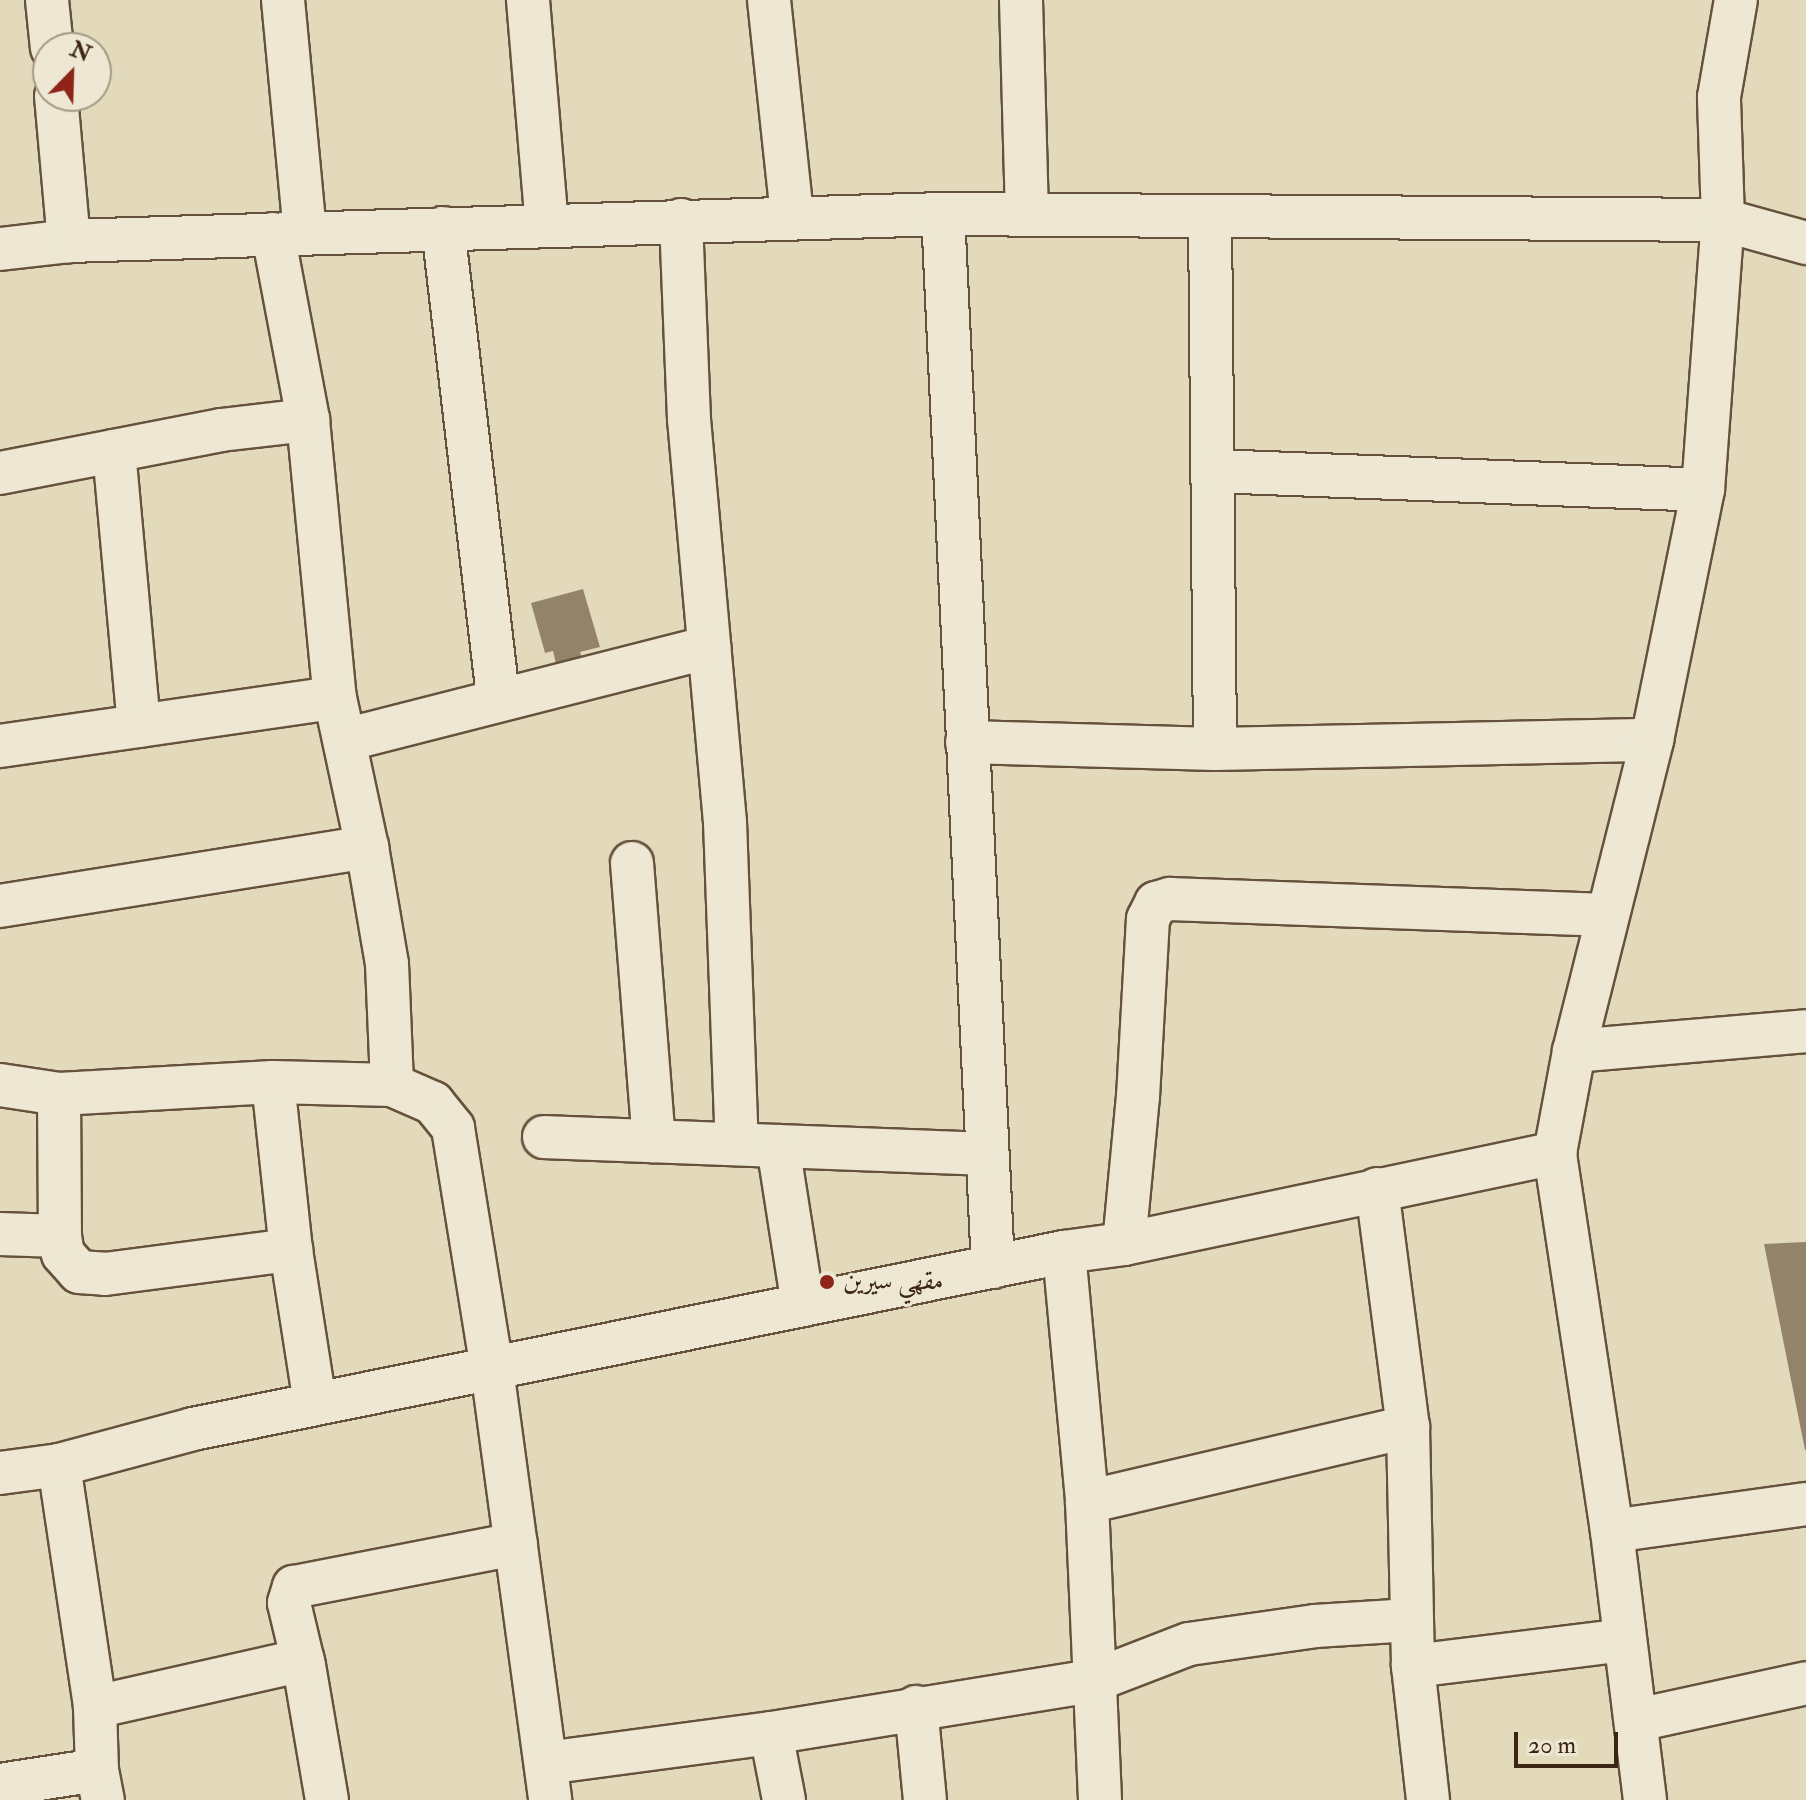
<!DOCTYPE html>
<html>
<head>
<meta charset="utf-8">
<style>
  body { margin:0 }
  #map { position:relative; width:1806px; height:1800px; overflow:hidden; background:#e3dabc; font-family:"IM FELL Double Pica",Amiri,serif }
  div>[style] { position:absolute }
  .building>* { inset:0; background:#93836a }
  .roads { filter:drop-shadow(2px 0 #66523c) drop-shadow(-2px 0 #66523c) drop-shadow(0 2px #66523c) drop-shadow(0 -2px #66523c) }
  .street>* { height:42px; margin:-21px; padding:0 21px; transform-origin:21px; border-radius:21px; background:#ede7d3 }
  .dots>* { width:22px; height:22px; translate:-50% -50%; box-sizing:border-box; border:4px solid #ede7d3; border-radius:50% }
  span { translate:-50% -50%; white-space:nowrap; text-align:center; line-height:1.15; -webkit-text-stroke:6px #ede7d3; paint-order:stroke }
  .poi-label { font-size:26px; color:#3c2512 }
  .left { translate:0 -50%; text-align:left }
  .north { position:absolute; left:32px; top:32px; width:80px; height:80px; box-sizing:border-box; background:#ede7d3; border:2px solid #a69986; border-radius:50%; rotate:23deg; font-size:22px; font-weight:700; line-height:32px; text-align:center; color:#3c2512 }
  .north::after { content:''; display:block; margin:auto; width:28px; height:36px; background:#8f2418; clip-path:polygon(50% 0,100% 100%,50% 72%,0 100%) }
  .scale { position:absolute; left:1514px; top:1732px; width:104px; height:36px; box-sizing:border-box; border:4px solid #3c2512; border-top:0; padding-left:10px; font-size:24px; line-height:28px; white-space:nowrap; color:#3c2512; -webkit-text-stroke:6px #ede7d3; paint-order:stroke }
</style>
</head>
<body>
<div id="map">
  <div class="building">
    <div style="clip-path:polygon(583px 589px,600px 647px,580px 652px,583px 661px,557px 668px,553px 651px,545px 653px,531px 603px)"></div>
    <div style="clip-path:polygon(1806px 1242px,1806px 1450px,1805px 1450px,1764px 1244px)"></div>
  </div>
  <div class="roads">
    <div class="street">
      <div style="left:47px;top:0;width:48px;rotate:84.1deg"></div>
      <div style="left:283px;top:0;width:234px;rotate:84.6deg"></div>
      <div style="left:528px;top:0;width:226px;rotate:85.2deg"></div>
      <div style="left:769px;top:0;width:218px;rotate:83.9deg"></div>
      <div style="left:1021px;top:0;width:215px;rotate:88.4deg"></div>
      <div style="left:56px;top:96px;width:146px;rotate:84.9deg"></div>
      <div style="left:943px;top:214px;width:1054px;rotate:87.28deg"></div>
      <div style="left:1210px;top:216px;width:533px;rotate:89.46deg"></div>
      <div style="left:681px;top:220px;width:199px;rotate:87.7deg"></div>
      <div style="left:689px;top:419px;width:405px;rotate:84.9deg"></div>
      <div style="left:725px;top:822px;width:322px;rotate:87.9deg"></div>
      <div style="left:443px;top:228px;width:474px;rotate:83.3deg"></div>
      <div style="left:273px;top:234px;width:189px;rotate:79.3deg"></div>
      <div style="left:308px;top:420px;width:279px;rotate:84.5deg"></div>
      <div style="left:335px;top:698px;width:152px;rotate:77.9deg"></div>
      <div style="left:367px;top:847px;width:119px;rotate:80.3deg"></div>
      <div style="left:387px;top:964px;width:121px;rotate:87.6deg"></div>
      <div style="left:0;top:249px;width:69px;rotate:-6.6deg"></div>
      <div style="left:69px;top:241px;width:874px;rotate:-1.77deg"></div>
      <div style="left:943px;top:214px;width:780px;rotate:0.44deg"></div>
      <div style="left:1723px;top:220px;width:86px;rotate:15.5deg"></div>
      <div style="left:114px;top:451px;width:276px;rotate:84.8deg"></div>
      <div style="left:1213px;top:471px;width:490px;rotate:2.2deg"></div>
      <div style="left:0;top:473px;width:225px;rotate:-11deg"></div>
      <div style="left:221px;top:430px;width:88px;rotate:-6.6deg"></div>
      <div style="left:345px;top:740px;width:376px;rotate:-14.3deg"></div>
      <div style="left:967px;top:742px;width:248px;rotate:1.6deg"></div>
      <div style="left:1215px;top:749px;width:437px;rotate:-1.2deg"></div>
      <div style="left:0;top:746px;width:338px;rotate:-8.2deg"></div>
      <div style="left:632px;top:863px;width:279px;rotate:85.5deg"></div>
      <div style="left:0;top:906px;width:372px;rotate:-9.1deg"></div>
      <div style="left:1574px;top:1051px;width:233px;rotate:-4.9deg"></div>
      <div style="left:273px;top:1082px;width:169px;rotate:83.9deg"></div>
      <div style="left:291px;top:1250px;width:156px;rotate:81.1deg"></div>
      <div style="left:0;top:1085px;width:60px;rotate:8.7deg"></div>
      <div style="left:59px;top:1094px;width:214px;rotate:-3.2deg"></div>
      <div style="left:273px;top:1082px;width:119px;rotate:1.4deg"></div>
      <div style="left:392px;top:1085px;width:45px;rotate:23.7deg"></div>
      <div style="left:433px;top:1103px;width:32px;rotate:51deg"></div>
      <div style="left:453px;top:1128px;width:244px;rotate:80.8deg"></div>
      <div style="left:492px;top:1369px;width:435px;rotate:82.3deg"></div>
      <div style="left:59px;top:1094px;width:142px;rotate:89.6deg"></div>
      <div style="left:60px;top:1236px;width:18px;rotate:81deg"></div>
      <div style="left:63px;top:1254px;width:24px;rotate:48deg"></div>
      <div style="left:79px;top:1272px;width:26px;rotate:4deg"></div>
      <div style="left:105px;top:1274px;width:188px;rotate:-7.4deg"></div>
      <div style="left:544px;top:1137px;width:443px;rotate:2.2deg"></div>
      <div style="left:778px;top:1146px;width:161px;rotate:81.1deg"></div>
      <div style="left:1377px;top:1189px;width:240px;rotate:82.6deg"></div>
      <div style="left:1408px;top:1427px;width:239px;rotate:88.8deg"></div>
      <div style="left:1413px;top:1666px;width:135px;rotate:83.6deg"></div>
      <div style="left:0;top:1234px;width:60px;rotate:1.9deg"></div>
      <div style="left:1124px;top:1244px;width:148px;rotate:-84.6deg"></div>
      <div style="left:1138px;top:1097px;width:178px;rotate:-86.8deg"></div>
      <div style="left:1148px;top:919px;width:18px;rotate:-63deg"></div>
      <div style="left:1156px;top:903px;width:15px;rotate:-16deg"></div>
      <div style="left:1170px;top:899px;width:437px;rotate:2.1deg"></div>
      <div style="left:1064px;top:1252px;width:251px;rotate:84.7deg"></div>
      <div style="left:1087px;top:1502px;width:298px;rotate:87.5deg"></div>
      <div style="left:59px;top:1465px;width:245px;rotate:81.5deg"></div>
      <div style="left:95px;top:1707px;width:63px;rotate:88.2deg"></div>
      <div style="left:97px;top:1770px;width:31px;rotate:79deg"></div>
      <div style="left:0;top:1473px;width:60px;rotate:-7.7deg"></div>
      <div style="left:59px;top:1465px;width:139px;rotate:-15deg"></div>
      <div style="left:193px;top:1429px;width:889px;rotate:-11.49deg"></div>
      <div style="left:1064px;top:1252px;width:61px;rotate:-7.6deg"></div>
      <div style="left:1124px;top:1244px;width:441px;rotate:-11.9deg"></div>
      <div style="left:1087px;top:1502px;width:330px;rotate:-13.2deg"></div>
      <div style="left:1612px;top:1531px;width:196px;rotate:-7.9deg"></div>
      <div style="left:1413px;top:1666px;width:213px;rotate:-7deg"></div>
      <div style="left:95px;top:1707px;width:213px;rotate:-12.7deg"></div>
      <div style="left:916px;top:1707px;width:93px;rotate:84.5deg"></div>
      <div style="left:1637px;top:1720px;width:173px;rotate:-12.3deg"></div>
      <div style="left:546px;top:1763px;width:227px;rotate:-7.6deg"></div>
      <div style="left:0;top:1785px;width:98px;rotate:-8.8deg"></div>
      <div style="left:327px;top:1800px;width:136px;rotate:-99.7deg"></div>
      <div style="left:304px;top:1666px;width:65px;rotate:-103.4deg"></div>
      <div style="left:289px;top:1603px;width:17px;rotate:-73deg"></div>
      <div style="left:294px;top:1587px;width:226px;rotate:-11deg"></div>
      <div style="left:784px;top:1800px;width:68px;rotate:-101deg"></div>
      <div style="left:771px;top:1733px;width:326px;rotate:-9.2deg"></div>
      <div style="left:1093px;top:1681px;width:103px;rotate:-21.1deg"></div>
      <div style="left:1189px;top:1644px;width:127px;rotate:-8.1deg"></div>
      <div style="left:1315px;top:1626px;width:96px;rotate:-3.6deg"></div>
      <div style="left:1645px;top:1800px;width:271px;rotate:-97deg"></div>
      <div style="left:1612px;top:1531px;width:382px;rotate:-98.6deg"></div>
      <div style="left:1555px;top:1153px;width:104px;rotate:-79.4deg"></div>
      <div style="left:1574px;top:1051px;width:321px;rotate:-75.9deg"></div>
      <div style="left:1652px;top:740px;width:255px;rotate:-78.5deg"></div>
      <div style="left:1703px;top:490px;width:271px;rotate:-85.8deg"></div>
      <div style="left:1723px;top:220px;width:123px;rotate:-91.9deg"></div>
      <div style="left:1719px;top:97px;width:98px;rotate:-80.1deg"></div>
    </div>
  </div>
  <div class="dots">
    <div style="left:827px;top:1282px;background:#8f2418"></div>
  </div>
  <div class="poi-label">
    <span class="left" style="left:843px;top:1282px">مقهي سيرين</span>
  </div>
  <div class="north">N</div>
  <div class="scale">20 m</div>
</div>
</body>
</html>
